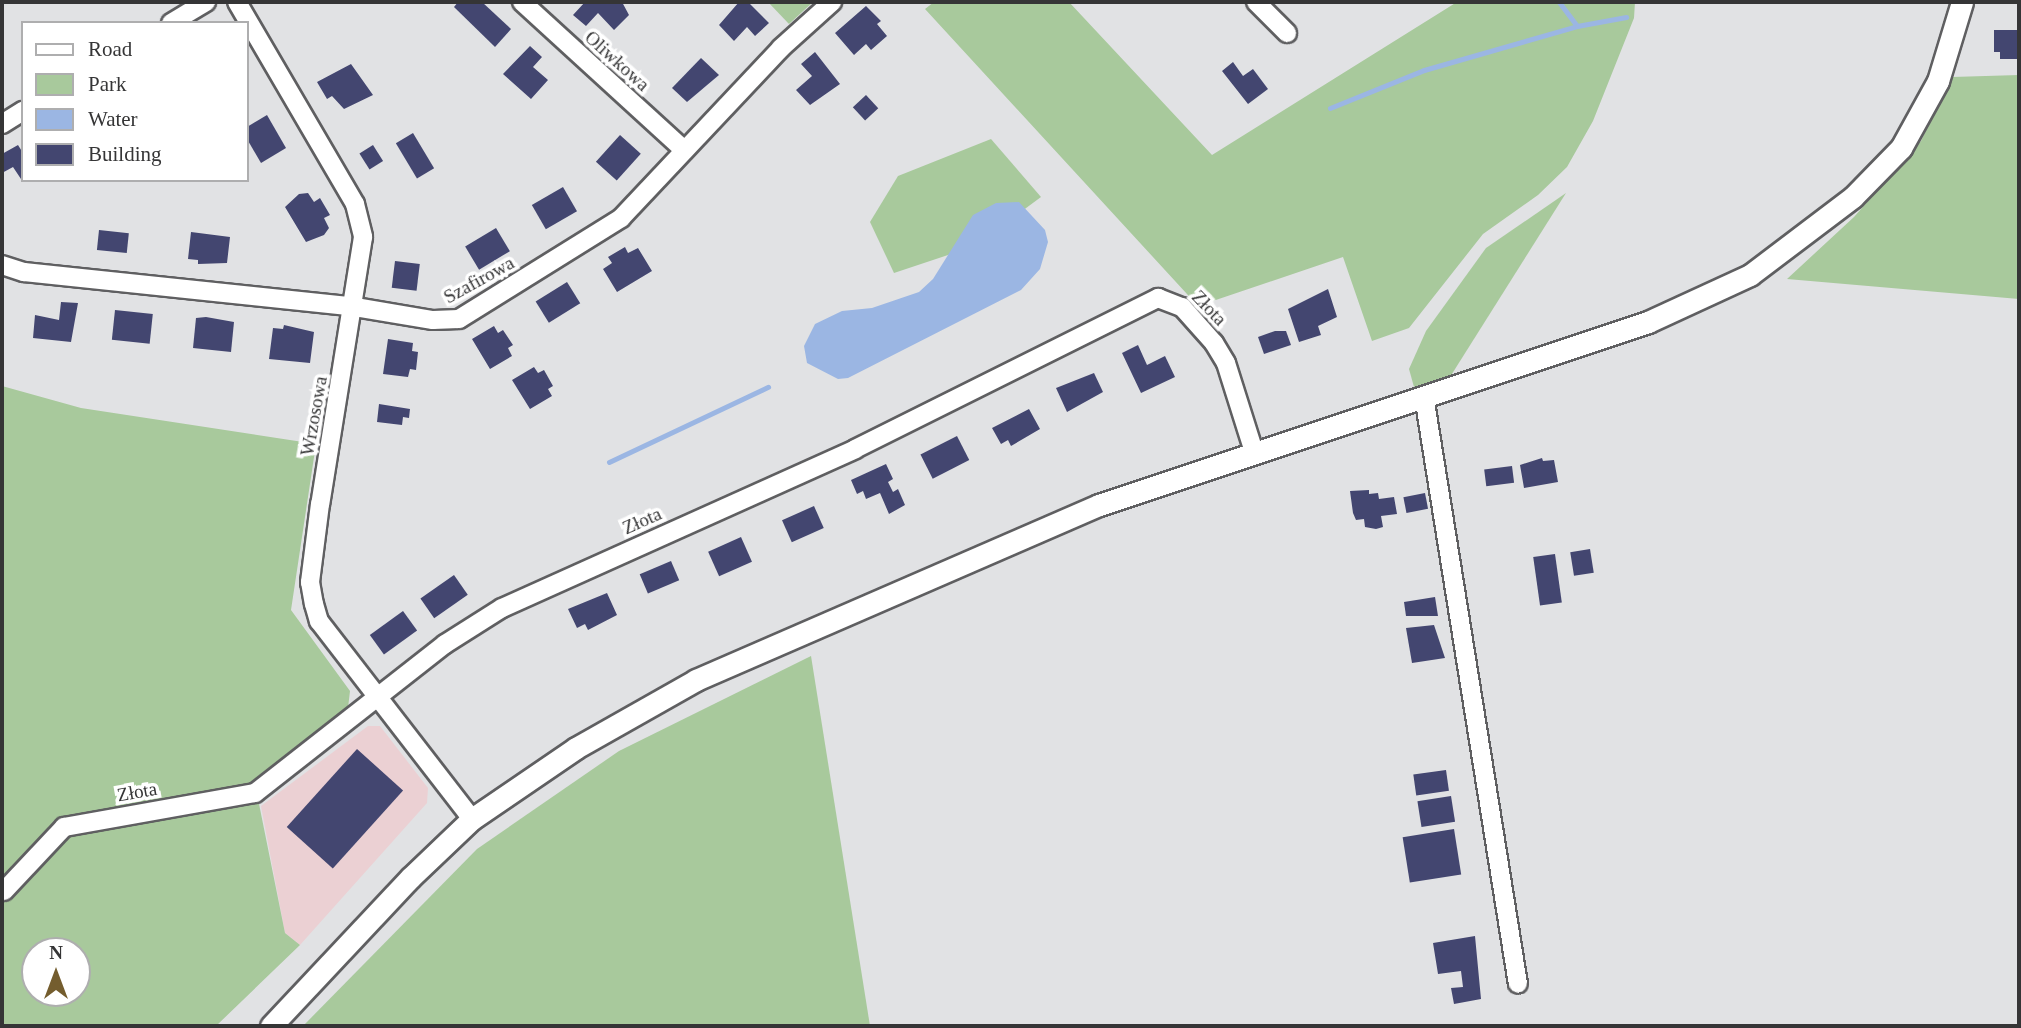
<!DOCTYPE html>
<html>
<head>
<meta charset="utf-8">
<style>
  body { margin:0 }
  #map { position:relative; width:2021px; height:1028px; overflow:hidden; background:#e1e2e4; font-family:"Times New Roman",serif }
  div>[style] { position:absolute }
  .industrial>* { inset:0; background:#ebd0d3 }
  .green>* { inset:0; background:#a8c99c }
  .water>* { inset:0; background:#9bb6e3 }
  .stream>* { height:5px; margin:-2.5px; padding:0 2.5px; transform-origin:2.5px; border-radius:2.5px; background:#9bb6e3 }
  .building>* { inset:0; background:#434670; transform-origin:0 0 }
  .roads { filter:drop-shadow(2px 0 #5f5f61) drop-shadow(-2px 0 #5f5f61) drop-shadow(0 2px #5f5f61) drop-shadow(0 -2px #5f5f61) }
  .minor>* { height:18px; margin:-9px; padding:0 9px; transform-origin:9px; border-radius:9px; background:#fff }
  .tertiary>* { height:21px; margin:-10.5px; padding:0 10.5px; transform-origin:10.5px; border-radius:10.5px; background:#fff }
  span { translate:-50% -50%; white-space:nowrap; text-align:center; line-height:1.15; -webkit-text-stroke:7px #fff; paint-order:stroke }
  .street-label { font-size:19px; color:#353536 }
  .frame { position:absolute; inset:0; border:4px solid #353536; pointer-events:none }
  .legend { position:absolute; left:21px; top:21px; width:228px; height:161px; box-sizing:border-box; background:#fff; border:2px solid #aeaeaf; margin:0; padding:9px 12px; list-style:none; font-size:21px; color:#353536 }
  .legend li { display:flex; align-items:center; gap:14px; height:35px }
  .legend b { width:35px; border:2px solid #aeaeaf }
  .north { position:absolute; left:21px; top:937px; width:70px; height:70px; box-sizing:border-box; background:#fff; border:2px solid #aeaeaf; border-radius:50%; rotate:0deg; font-size:19px; font-weight:700; line-height:28px; text-align:center; color:#353536 }
  .north::after { content:''; display:block; margin:auto; width:24px; height:32px; background:#745d2e; clip-path:polygon(50% 0,100% 100%,50% 72%,0 100%) }
</style>
</head>
<body>
<div id="map">
  <div class="industrial">
    <div style="clip-path:polygon(368px 726px,380px 726px,428px 788px,427px 803px,300px 945px,285px 933px,261px 806px)"></div>
  </div>
  <div class="green">
    <div style="clip-path:polygon(768px 2px,813px 2px,789px 24px)"></div>
    <div style="clip-path:polygon(934px 2px,1069px 2px,1212px 155px,1457px 2px,1635px 2px,1634px 18px,1593px 121px,1567px 167px,1538px 195px,1483px 234px,1409px 328px,1372px 341px,1343px 257px,1198px 306px,925px 9px)"></div>
    <div style="clip-path:polygon(2019px 75px,2019px 299px,1787px 279px,1854px 217px,1921px 141px,1952px 77px)"></div>
    <div style="clip-path:polygon(991px 139px,1041px 197px,975px 246px,894px 273px,870px 222px,898px 176px)"></div>
    <div style="clip-path:polygon(1566px 193px,1450px 377px,1414px 387px,1409px 369px,1426px 331px,1486px 248px)"></div>
    <div style="clip-path:polygon(evenodd,2px 386px,81px 408px,316px 444px,291px 610px,350px 691px,348px 708px,255px 784px,285px 933px,300px 945px,216px 1026px,2px 1026px,2px 386px,35px 951px,77px 951px,77px 993px,35px 993px,35px 951px)"></div>
    <div style="clip-path:polygon(811px 656px,870px 1026px,303px 1026px,477px 849px,619px 751px)"></div>
  </div>
  <div class="water">
    <div style="clip-path:polygon(1019px 202px,1045px 230px,1048px 242px,1040px 269px,1021px 290px,848px 378px,838px 379px,807px 363px,804px 346px,815px 324px,842px 311px,872px 308px,919px 292px,933px 279px,973px 215px,996px 203px)"></div>
  </div>
  <div class="stream">
    <div style="left:1559px;top:2px;width:30px;rotate:53deg"></div>
    <div style="left:1330px;top:108px;width:101px;rotate:-22deg"></div>
    <div style="left:1424px;top:70px;width:159px;rotate:-16deg"></div>
    <div style="left:1577px;top:26px;width:50px;rotate:-10.4deg"></div>
    <div style="left:609px;top:462px;width:176px;rotate:-25.3deg"></div>
  </div>
  <div class="building">
    <div style="clip-path:polygon(458px 2px,482px 2px,511px 29px,495px 47px,454px 7px)"></div>
    <div style="clip-path:polygon(585px 2px,622px 2px,629px 15px,614px 30px,598px 13px,586px 26px,573px 15px)"></div>
    <div style="clip-path:polygon(739px 2px,748px 2px,769px 23px,755px 36px,747px 27px,734px 41px,719px 25px)"></div>
    <div style="clip-path:polygon(866px 6px,881px 21px,877px 24px,887px 36px,871px 50px,866px 44px,854px 55px,835px 33px)"></div>
    <div style="clip-path:polygon(1994px 30px,2019px 30px,2019px 59px,2000px 59px,2000px 52px,1994px 52px)"></div>
    <div style="clip-path:polygon(530px 46px,542px 57px,533px 67px,548px 80px,531px 99px,503px 74px)"></div>
    <div style="clip-path:polygon(815px 52px,840px 84px,810px 105px,796px 90px,812px 76px,801px 64px)"></div>
    <div style="clip-path:polygon(701px 58px,719px 75px,687px 102px,672px 88px)"></div>
    <div style="clip-path:polygon(1233px 62px,1243px 76px,1253px 69px,1268px 89px,1248px 104px,1222px 71px)"></div>
    <div style="clip-path:polygon(351px 64px,373px 95px,344px 109px,332px 96px,327px 99px,317px 82px)"></div>
    <div style="left:866px;top:95px;width:18px;height:18px;rotate:47deg"></div>
    <div style="clip-path:polygon(267px 115px,286px 148px,261px 163px,247px 139px,247px 127px)"></div>
    <div style="left:413px;top:133px;width:41px;height:20px;rotate:59deg"></div>
    <div style="left:620px;top:135px;width:28px;height:36px;rotate:42deg"></div>
    <div style="clip-path:polygon(18px 145px,23px 153px,23px 182px,13px 167px,2px 173px,2px 154px)"></div>
    <div style="left:373px;top:145px;width:19px;height:16px;rotate:58deg"></div>
    <div style="left:563px;top:187px;width:28px;height:36px;rotate:60deg"></div>
    <div style="clip-path:polygon(308px 193px,314px 202px,320px 198px,330px 215px,324px 218px,329px 228px,324px 235px,306px 242px,285px 207px,299px 194px)"></div>
    <div style="left:496px;top:228px;width:27px;height:36px;rotate:59deg"></div>
    <div style="left:99px;top:230px;width:30px;height:20px;rotate:6deg"></div>
    <div style="clip-path:polygon(191px 232px,230px 237px,227px 263px,198px 264px,198px 260px,188px 259px)"></div>
    <div style="clip-path:polygon(625px 247px,628px 253px,638px 248px,652px 271px,617px 292px,603px 269px,612px 263px,608px 257px)"></div>
    <div style="left:395px;top:261px;width:25px;height:27px;rotate:7deg"></div>
    <div style="left:567px;top:282px;width:25px;height:37px;rotate:58deg"></div>
    <div style="clip-path:polygon(1328px 289px,1337px 317px,1318px 326px,1321px 335px,1299px 342px,1288px 309px)"></div>
    <div style="clip-path:polygon(61px 302px,78px 303px,71px 342px,33px 338px,35px 315px,59px 320px)"></div>
    <div style="left:115px;top:310px;width:38px;height:30px;rotate:6deg"></div>
    <div style="clip-path:polygon(206px 317px,234px 322px,231px 352px,193px 348px,196px 318px)"></div>
    <div style="clip-path:polygon(284px 325px,314px 332px,310px 363px,269px 359px,273px 328px,283px 329px)"></div>
    <div style="clip-path:polygon(494px 326px,498px 333px,503px 330px,513px 345px,508px 348px,512px 356px,490px 369px,472px 339px)"></div>
    <div style="clip-path:polygon(1275px 331px,1286px 331px,1291px 345px,1264px 354px,1258px 337px)"></div>
    <div style="clip-path:polygon(388px 339px,413px 343px,412px 351px,418px 352px,416px 370px,410px 369px,408px 377px,383px 374px)"></div>
    <div style="clip-path:polygon(1138px 345px,1147px 365px,1165px 356px,1175px 377px,1141px 393px,1122px 353px)"></div>
    <div style="clip-path:polygon(534px 367px,538px 373px,544px 370px,553px 386px,548px 389px,552px 396px,530px 409px,512px 380px)"></div>
    <div style="clip-path:polygon(1094px 373px,1103px 392px,1067px 412px,1056px 388px)"></div>
    <div style="clip-path:polygon(379px 404px,410px 409px,409px 418px,403px 417px,402px 425px,377px 422px)"></div>
    <div style="clip-path:polygon(1029px 409px,1040px 429px,1011px 446px,1008px 440px,1001px 444px,992px 428px)"></div>
    <div style="left:957px;top:436px;width:27px;height:41px;rotate:63deg"></div>
    <div style="clip-path:polygon(1542px 458px,1543px 461px,1554px 460px,1558px 482px,1524px 488px,1520px 465px)"></div>
    <div style="clip-path:polygon(886px 464px,893px 479px,888px 482px,893px 492px,898px 489px,905px 505px,889px 514px,880px 493px,866px 499px,863px 491px,857px 494px,851px 480px)"></div>
    <div style="left:1512px;top:466px;width:17px;height:28px;rotate:83deg"></div>
    <div style="clip-path:polygon(1369px 490px,1369px 494px,1378px 493px,1379px 499px,1394px 497px,1397px 514px,1381px 516px,1383px 527px,1376px 529px,1365px 527px,1364px 519px,1356px 520px,1353px 513px,1350px 491px)"></div>
    <div style="left:1425px;top:493px;width:16px;height:22px;rotate:79deg"></div>
    <div style="left:814px;top:506px;width:24px;height:35px;rotate:66deg"></div>
    <div style="left:741px;top:537px;width:27px;height:36px;rotate:66deg"></div>
    <div style="left:1590px;top:549px;width:24px;height:20px;rotate:81deg"></div>
    <div style="left:1555px;top:554px;width:49px;height:22px;rotate:82deg"></div>
    <div style="left:671px;top:561px;width:21px;height:34px;rotate:67deg"></div>
    <div style="left:454px;top:575px;width:24px;height:41px;rotate:55deg"></div>
    <div style="clip-path:polygon(607px 593px,617px 615px,588px 630px,585px 624px,577px 628px,568px 609px)"></div>
    <div style="clip-path:polygon(1435px 597px,1438px 616px,1406px 616px,1404px 602px)"></div>
    <div style="left:403px;top:611px;width:24px;height:41px;rotate:54deg"></div>
    <div style="clip-path:polygon(1434px 625px,1445px 658px,1412px 663px,1406px 628px)"></div>
    <div style="left:357px;top:749px;width:62px;height:105px;rotate:42deg"></div>
    <div style="left:1446px;top:770px;width:21px;height:33px;rotate:82deg"></div>
    <div style="left:1451px;top:796px;width:26px;height:34px;rotate:81deg"></div>
    <div style="left:1454px;top:829px;width:46px;height:52px;rotate:81deg"></div>
    <div style="clip-path:polygon(1475px 936px,1481px 999px,1454px 1004px,1451px 988px,1463px 987px,1461px 971px,1438px 974px,1433px 943px)"></div>
  </div>
  <div class="roads">
    <div class="minor">
      <div style="left:237px;top:2px;width:234px;rotate:59.7deg"></div>
      <div style="left:355px;top:204px;width:34px;rotate:76deg"></div>
      <div style="left:363px;top:237px;width:270px;rotate:99.1deg"></div>
      <div style="left:320px;top:504px;width:79px;rotate:97.3deg"></div>
      <div style="left:310px;top:582px;width:22px;rotate:80deg"></div>
      <div style="left:314px;top:604px;width:18px;rotate:74deg"></div>
      <div style="left:319px;top:621px;width:250px;rotate:52.3deg"></div>
      <div style="left:522px;top:2px;width:219px;rotate:42.4deg"></div>
      <div style="left:1256px;top:2px;width:44px;rotate:45deg"></div>
      <div style="left:171px;top:23px;width:41px;rotate:-31deg"></div>
      <div style="left:2px;top:124px;width:25px;rotate:-32deg"></div>
      <div style="left:2px;top:265px;width:23px;rotate:18deg"></div>
      <div style="left:24px;top:272px;width:333px;rotate:6deg"></div>
      <div style="left:355px;top:307px;width:79px;rotate:9.5deg"></div>
      <div style="left:433px;top:320px;width:26px;rotate:-2deg"></div>
      <div style="left:459px;top:319px;width:191px;rotate:-31.9deg"></div>
      <div style="left:621px;top:218px;width:233px;rotate:-46.7deg"></div>
      <div style="left:781px;top:48px;width:69px;rotate:-42deg"></div>
      <div style="left:1424px;top:396px;width:595px;rotate:80.92deg"></div>
      <div style="left:4px;top:891px;width:88px;rotate:-46.8deg"></div>
      <div style="left:64px;top:827px;width:194px;rotate:-10.1deg"></div>
      <div style="left:255px;top:793px;width:241px;rotate:-38.1deg"></div>
      <div style="left:445px;top:644px;width:67px;rotate:-32.3deg"></div>
      <div style="left:502px;top:608px;width:387px;rotate:-24.2deg"></div>
      <div style="left:855px;top:449px;width:339px;rotate:-26.5deg"></div>
      <div style="left:1158px;top:298px;width:26px;rotate:21deg"></div>
      <div style="left:1182px;top:307px;width:48px;rotate:48.4deg"></div>
      <div style="left:1214px;top:343px;width:23px;rotate:59deg"></div>
      <div style="left:1226px;top:363px;width:93px;rotate:72.5deg"></div>
    </div>
    <div class="tertiary">
      <div style="left:271px;top:1026px;width:203px;rotate:-46.8deg"></div>
      <div style="left:410px;top:878px;width:86px;rotate:-43.6deg"></div>
      <div style="left:472px;top:819px;width:126px;rotate:-34.3deg"></div>
      <div style="left:576px;top:748px;width:138px;rotate:-29.5deg"></div>
      <div style="left:696px;top:680px;width:439px;rotate:-23.5deg"></div>
      <div style="left:1099px;top:505px;width:579px;rotate:-18.43deg"></div>
      <div style="left:1648px;top:322px;width:112px;rotate:-24.7deg"></div>
      <div style="left:1750px;top:275px;width:129px;rotate:-37.1deg"></div>
      <div style="left:1853px;top:197px;width:69px;rotate:-45.6deg"></div>
      <div style="left:1901px;top:148px;width:77px;rotate:-61.1deg"></div>
      <div style="left:1938px;top:81px;width:83px;rotate:-73.1deg"></div>
    </div>
  </div>
  <div class="street-label">
    <span style="left:617px;top:61px;rotate:42deg">Oliwkowa</span>
    <span style="left:479px;top:280px;rotate:-29deg">Szafirowa</span>
    <span style="left:1209px;top:308px;rotate:46deg">Złota</span>
    <span style="left:314px;top:416px;rotate:-80deg">Wrzosowa</span>
    <span style="left:642px;top:521px;rotate:-24deg">Złota</span>
    <span style="left:137px;top:792px;rotate:-10deg">Złota</span>
  </div>
  <div class="frame"></div>
  <ul class="legend">
  <li><b style="height:9px;background:#fff"></b>Road</li>
  <li><b style="height:19px;background:#a8c99c"></b>Park</li>
  <li><b style="height:19px;background:#9bb6e3"></b>Water</li>
  <li><b style="height:19px;background:#434670"></b>Building</li>
  </ul>
  <div class="north">N</div>
</div>
</body>
</html>
